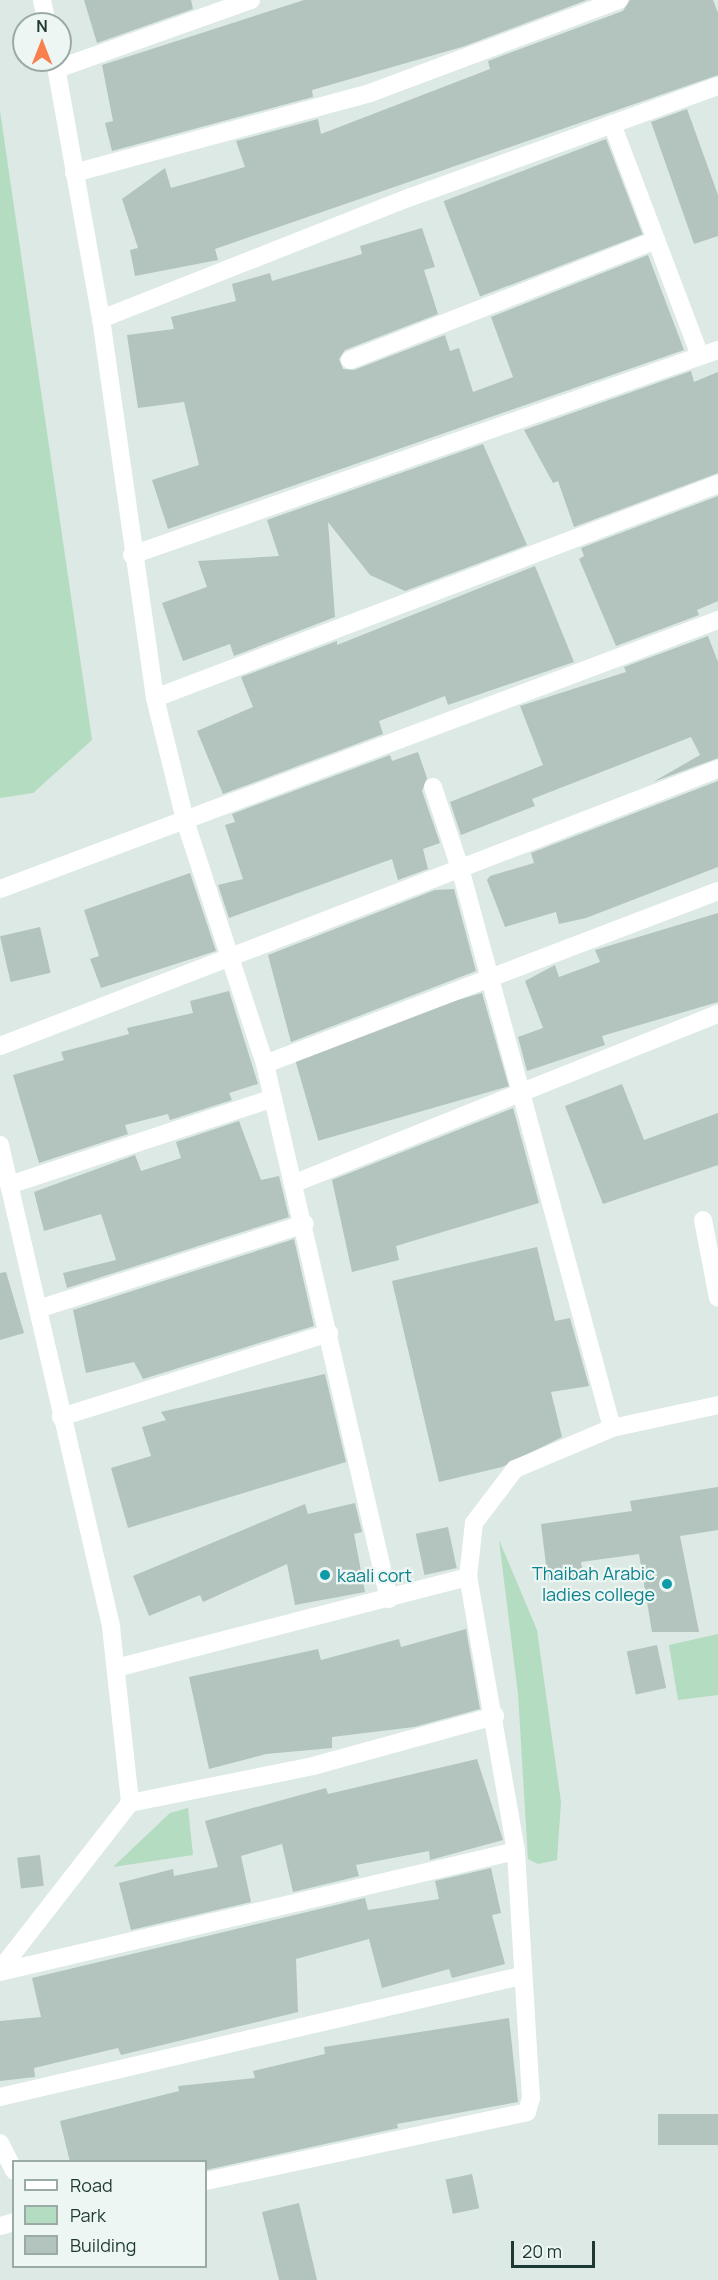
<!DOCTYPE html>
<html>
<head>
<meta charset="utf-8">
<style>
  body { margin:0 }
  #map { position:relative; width:718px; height:2280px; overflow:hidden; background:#dce9e4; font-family:Manrope,sans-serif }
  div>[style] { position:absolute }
  .green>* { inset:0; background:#b4dcc1 }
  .building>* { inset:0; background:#b2c4bd; transform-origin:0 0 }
  .street>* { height:18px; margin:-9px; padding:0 9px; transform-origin:9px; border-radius:9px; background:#fff }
  .dots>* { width:16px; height:16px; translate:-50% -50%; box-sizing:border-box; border:3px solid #edf6f2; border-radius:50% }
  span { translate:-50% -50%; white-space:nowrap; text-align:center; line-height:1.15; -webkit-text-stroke:4.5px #edf6f2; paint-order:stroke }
  .culture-label { font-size:18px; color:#0d838f }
  .right { translate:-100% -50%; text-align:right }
  .left { translate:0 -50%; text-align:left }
  .legend { position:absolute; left:12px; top:2160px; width:195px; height:108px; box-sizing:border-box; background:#edf6f2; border:2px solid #9aaaa6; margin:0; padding:8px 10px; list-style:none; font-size:18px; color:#1e3933 }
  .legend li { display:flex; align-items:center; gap:12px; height:30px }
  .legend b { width:30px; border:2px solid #9aaaa6 }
  .north { position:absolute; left:12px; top:12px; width:60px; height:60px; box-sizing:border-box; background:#edf6f2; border:2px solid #9aaaa6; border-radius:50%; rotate:0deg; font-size:16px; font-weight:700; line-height:24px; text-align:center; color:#1e3933 }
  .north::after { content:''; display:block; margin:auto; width:21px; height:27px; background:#f7804c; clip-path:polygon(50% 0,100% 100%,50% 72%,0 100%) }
  .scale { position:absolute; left:511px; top:2241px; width:84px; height:27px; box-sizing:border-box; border:3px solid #1e3933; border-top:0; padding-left:8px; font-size:18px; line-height:21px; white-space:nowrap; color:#1e3933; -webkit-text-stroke:4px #edf6f2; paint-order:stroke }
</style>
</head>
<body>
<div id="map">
  <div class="green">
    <div style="clip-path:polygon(0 111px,92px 740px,33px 793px,0 798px)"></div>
    <div style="clip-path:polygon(499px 1540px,537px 1630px,561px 1802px,557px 1860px,538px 1864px,528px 1859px,518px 1694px)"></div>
    <div style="clip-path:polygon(718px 1634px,718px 1695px,678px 1700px,669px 1645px)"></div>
    <div style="clip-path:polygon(188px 1808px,193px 1855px,113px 1867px,170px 1813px)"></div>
  </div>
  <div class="building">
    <div style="clip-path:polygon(84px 0,191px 0,193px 9px,97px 43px)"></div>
    <div style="clip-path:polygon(304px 0,587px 0,462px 47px,312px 90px,313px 97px,112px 151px,105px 123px,113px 121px,102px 65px)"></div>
    <div style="clip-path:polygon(630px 0,713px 0,718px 13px,718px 75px,215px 249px,218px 260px,135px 276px,130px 250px,138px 248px,122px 199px,165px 168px,171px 188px,245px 167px,236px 141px,318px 119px,321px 134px,490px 69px,488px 61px,623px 11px)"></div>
    <div style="clip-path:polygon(687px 109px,718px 195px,718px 236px,694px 244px,651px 122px)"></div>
    <div style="left:606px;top:139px;width:102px;height:174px;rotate:69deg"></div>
    <div style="clip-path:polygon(422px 228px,435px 267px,424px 270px,438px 314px,345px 350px,339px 359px,343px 369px,354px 370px,445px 335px,450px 351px,459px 348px,473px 392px,513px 377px,491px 317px,648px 255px,684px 350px,168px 529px,152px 480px,199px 465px,184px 402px,138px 408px,127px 335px,174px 329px,171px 317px,236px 301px,232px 284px,270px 273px,272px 281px,362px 254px,360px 246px)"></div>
    <div style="clip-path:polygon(691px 371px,694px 382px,718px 372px,718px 473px,574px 527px,558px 481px,553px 483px,524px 430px)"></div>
    <div style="clip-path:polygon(483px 444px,527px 545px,405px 591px,370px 575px,328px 522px,335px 617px,234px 656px,230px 644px,183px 661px,162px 603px,207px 587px,198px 561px,279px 556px,267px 520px)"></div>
    <div style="clip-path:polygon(718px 496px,718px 601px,697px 610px,699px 615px,616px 646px,579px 559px,584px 556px,581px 548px)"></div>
    <div style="clip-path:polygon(535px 566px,574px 662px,448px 705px,445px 696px,379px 721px,383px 734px,223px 794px,197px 731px,253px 707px,241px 677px,337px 641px,337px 645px)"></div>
    <div style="clip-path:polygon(708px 636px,718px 662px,718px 758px,653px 782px,700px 755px,691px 737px,532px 799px,535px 806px,461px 835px,450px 802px,543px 765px,520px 706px,626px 672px,624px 667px)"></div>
    <div style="clip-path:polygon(418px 752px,427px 778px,422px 791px,440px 843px,423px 849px,428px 869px,398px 880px,392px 859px,229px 918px,218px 885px,243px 879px,225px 825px,235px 822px,232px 814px,390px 755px,392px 761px)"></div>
    <div style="clip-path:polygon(718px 781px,718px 867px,586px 918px,559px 924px,556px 912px,505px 927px,487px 880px,490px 876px,534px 863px,531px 853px)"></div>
    <div style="clip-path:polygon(190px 873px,216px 951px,101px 988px,90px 959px,99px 956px,84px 910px)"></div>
    <div style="clip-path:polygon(454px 889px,476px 971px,291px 1042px,268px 955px,435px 890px)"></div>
    <div style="clip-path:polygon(718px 913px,718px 1002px,602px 1036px,605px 1045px,527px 1071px,518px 1037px,543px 1028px,525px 981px,555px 965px,559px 977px,600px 962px,595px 950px)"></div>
    <div style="left:40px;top:927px;width:47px;height:41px;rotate:77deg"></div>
    <div style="clip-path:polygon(229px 991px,258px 1084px,229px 1093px,232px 1100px,170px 1120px,168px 1114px,125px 1125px,128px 1134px,39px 1163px,13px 1075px,64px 1060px,61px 1052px,129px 1034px,127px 1028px,193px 1013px,190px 1001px)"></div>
    <div style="left:482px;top:993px;width:97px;height:198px;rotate:74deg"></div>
    <div style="clip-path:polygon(622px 1084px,644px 1140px,718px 1113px,718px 1165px,603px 1204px,565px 1106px)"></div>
    <div style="clip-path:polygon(513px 1108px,539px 1203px,396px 1246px,399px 1260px,352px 1272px,332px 1180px)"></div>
    <div style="clip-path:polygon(239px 1121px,261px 1180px,279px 1176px,289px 1217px,67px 1288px,63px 1273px,116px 1260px,101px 1214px,44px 1231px,34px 1192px,135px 1155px,141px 1171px,181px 1158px,176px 1142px)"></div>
    <div style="clip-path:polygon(294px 1239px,314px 1326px,143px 1379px,134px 1362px,86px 1373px,73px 1310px)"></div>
    <div style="clip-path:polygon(537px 1247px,555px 1321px,570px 1318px,589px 1386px,551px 1392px,562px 1437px,502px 1467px,439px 1482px,392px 1281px)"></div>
    <div style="clip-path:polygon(6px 1272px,24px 1333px,0 1340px,0 1273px)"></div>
    <div style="clip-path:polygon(325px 1374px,346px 1462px,128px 1528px,111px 1468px,151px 1456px,142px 1427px,166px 1420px,161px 1412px)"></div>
    <div style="clip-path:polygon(718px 1487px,718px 1530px,680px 1536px,699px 1632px,652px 1632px,639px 1554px,581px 1562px,583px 1576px,548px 1581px,541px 1524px,632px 1511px,630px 1501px)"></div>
    <div style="clip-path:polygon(355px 1503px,362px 1532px,354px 1534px,365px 1592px,295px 1605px,287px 1564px,203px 1602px,200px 1595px,149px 1616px,133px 1576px,305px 1504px,308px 1514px)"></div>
    <div style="left:448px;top:1527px;width:42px;height:33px;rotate:78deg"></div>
    <div style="clip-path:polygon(466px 1629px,480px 1709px,414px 1727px,332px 1737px,332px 1748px,266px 1754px,209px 1769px,189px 1677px,318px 1649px,321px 1660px,399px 1639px,401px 1647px)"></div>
    <div style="left:657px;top:1645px;width:44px;height:31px;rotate:78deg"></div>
    <div style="clip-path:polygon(477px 1759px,503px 1840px,430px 1860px,429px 1851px,356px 1865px,359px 1876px,293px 1892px,282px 1844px,241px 1856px,251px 1902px,131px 1930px,119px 1883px,173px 1869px,174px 1876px,218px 1867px,205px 1821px,326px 1788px,328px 1794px)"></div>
    <div style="left:40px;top:1855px;width:31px;height:23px;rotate:83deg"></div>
    <div style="clip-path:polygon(491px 1868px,501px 1913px,492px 1915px,505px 1964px,452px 1978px,449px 1969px,382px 1988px,369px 1939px,296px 1959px,298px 2012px,121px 2055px,118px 2048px,34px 2068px,35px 2077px,0 2081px,0 2021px,41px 2017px,32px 1978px,365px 1898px,368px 1910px,439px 1899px,435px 1881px)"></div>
    <div style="clip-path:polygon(509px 2018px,518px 2102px,397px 2124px,398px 2128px,206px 2170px,206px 2162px,70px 2162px,60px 2121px,179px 2091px,178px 2086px,255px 2078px,253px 2071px,325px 2054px,324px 2047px)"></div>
    <div style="left:718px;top:2114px;width:31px;height:60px;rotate:90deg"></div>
    <div style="left:472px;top:2174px;width:35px;height:27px;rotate:78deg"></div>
    <div style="clip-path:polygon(299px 2203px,317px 2280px,279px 2280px,262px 2212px)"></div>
  </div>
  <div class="street">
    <div style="left:42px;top:0;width:25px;rotate:78deg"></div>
    <div style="left:57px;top:69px;width:206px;rotate:-19.6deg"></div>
    <div style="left:612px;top:124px;width:248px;rotate:69.2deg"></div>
    <div style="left:74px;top:173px;width:307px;rotate:-15.1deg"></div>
    <div style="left:370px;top:93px;width:266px;rotate:-20.5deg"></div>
    <div style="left:101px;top:319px;width:333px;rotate:-21.5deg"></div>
    <div style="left:411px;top:197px;width:326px;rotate:-19.9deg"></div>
    <div style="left:350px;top:360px;width:329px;rotate:-21.4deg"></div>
    <div style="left:132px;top:555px;width:621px;rotate:-19.28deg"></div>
    <div style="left:155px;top:698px;width:602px;rotate:-20.81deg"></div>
    <div style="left:433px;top:787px;width:85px;rotate:71.6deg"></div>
    <div style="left:460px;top:868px;width:580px;rotate:74.81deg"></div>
    <div style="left:0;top:889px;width:197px;rotate:-20.5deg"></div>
    <div style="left:185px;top:820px;width:126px;rotate:-103.8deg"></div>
    <div style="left:155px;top:698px;width:383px;rotate:-98.1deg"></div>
    <div style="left:101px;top:319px;width:263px;rotate:-100.1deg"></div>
    <div style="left:0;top:1046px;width:770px;rotate:-21.1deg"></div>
    <div style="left:265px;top:1064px;width:485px;rotate:-20.9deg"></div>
    <div style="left:0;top:1145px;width:495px;rotate:77deg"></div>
    <div style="left:111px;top:1627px;width:177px;rotate:83.8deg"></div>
    <div style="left:130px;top:1803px;width:212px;rotate:127.9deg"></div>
    <div style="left:295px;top:1183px;width:456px;rotate:-21.8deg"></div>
    <div style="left:9px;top:1185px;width:278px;rotate:-18.2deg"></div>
    <div style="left:703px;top:1220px;width:79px;rotate:79.1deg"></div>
    <div style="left:38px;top:1309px;width:280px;rotate:-17.7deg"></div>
    <div style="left:61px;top:1417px;width:281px;rotate:-17.4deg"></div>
    <div style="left:389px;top:1599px;width:549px;rotate:-103.05deg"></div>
    <div style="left:265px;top:1064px;width:257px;rotate:-108.2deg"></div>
    <div style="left:185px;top:820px;width:569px;rotate:-20.57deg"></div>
    <div style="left:116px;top:1668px;width:364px;rotate:-14.5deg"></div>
    <div style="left:130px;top:1803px;width:187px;rotate:-11.4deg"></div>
    <div style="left:313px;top:1766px;width:189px;rotate:-15.4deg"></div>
    <div style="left:0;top:1972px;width:530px;rotate:-13.2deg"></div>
    <div style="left:0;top:2097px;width:535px;rotate:-13.07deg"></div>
    <div style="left:0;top:2143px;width:31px;rotate:63deg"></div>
    <div style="left:206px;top:2181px;width:328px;rotate:-12.1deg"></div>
    <div style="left:527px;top:2112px;width:15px;rotate:-74deg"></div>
    <div style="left:531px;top:2098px;width:247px;rotate:-93.5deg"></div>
    <div style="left:516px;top:1851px;width:278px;rotate:-99.9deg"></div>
    <div style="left:468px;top:1577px;width:54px;rotate:-83.7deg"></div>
    <div style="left:474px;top:1523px;width:68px;rotate:-52.8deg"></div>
    <div style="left:515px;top:1469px;width:105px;rotate:-22.9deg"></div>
    <div style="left:612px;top:1428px;width:108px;rotate:-12.2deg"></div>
    <div style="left:0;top:2226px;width:15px;rotate:-16deg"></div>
  </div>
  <div class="dots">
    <div style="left:325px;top:1575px;background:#0f9aa8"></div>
    <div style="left:667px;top:1584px;background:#0f9aa8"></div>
  </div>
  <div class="culture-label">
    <span class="right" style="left:655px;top:1584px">Thaibah Arabic<br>ladies college</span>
    <span class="left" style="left:337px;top:1575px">kaali cort</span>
  </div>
  <ul class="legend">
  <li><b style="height:8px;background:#fff"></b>Road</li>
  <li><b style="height:16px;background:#b4dcc1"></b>Park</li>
  <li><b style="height:16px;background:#b2c4bd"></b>Building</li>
  </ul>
  <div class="north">N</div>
  <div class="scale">20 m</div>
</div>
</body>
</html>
